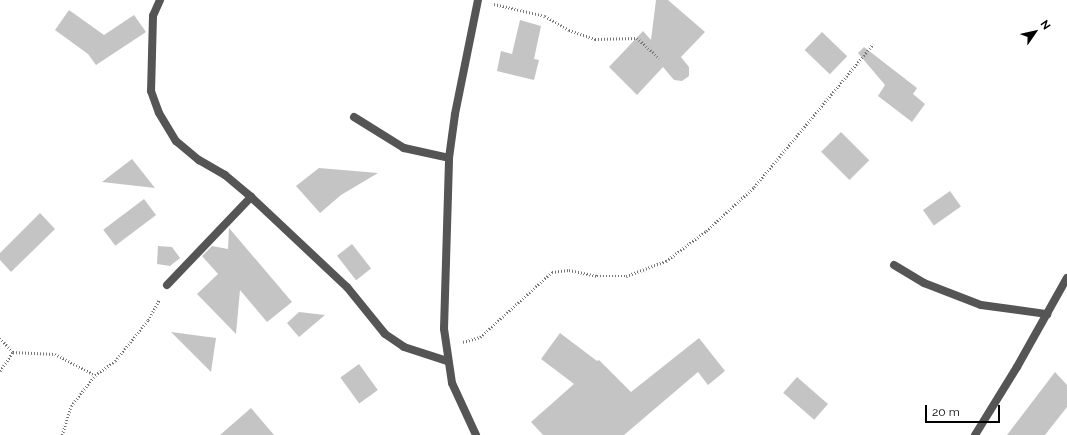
<!DOCTYPE html>
<html>
<head>
<meta charset="utf-8">
<style>
  body { margin:0 }
  #map { position:relative; width:1067px; height:435px; overflow:hidden; background:#fff; font-family:Raleway,sans-serif }
  div>[style] { position:absolute }
  .building>* { inset:0; background:#c4c4c4; transform-origin:0 0 }
  .path>* { height:2.5px; margin-top:-1.25px; transform-origin:0; background:repeating-linear-gradient(90deg,#777 0 1px,transparent 0 3px) }
  .service>* { height:8px; margin:-4px; padding:0 4px; transform-origin:4px; border-radius:4px; background:#555 }
  .minor>* { height:8px; margin:-4px; padding:0 4px; transform-origin:4px; border-radius:4px; background:#555 }
  .tertiary>* { height:8px; margin:-4px; padding:0 4px; transform-origin:4px; border-radius:4px; background:#555 }
  span { translate:-50% -50%; white-space:nowrap; text-align:center; line-height:1.15; -webkit-text-stroke:3px #fff; paint-order:stroke }
  .north { position:absolute; left:1015px; top:12px; width:40px; height:40px; -webkit-text-stroke:3px #fff; paint-order:stroke; rotate:56deg; font-size:11px; font-weight:700; line-height:16px; text-align:center; color:#000 }
  .north::after { content:''; display:block; margin:auto; width:14px; height:18px; background:#000; clip-path:polygon(50% 0,100% 100%,50% 72%,0 100%) }
  .scale { position:absolute; left:925px; top:405px; width:75px; height:18px; box-sizing:border-box; border:2px solid #000; border-top:0; padding-left:5px; font-size:12px; line-height:14px; white-space:nowrap; color:#000; -webkit-text-stroke:3px #fff; paint-order:stroke }
</style>
</head>
<body>
<div id="map">
  <div class="building">
    <div style="clip-path:polygon(656px 0,668px 0,705px 32px,681px 57px,689px 67px,689px 76px,682px 81px,674px 80px,663px 67px,637px 95px,609px 67px,643px 31px,651px 40px)"></div>
    <div style="clip-path:polygon(69px 10px,104px 35px,134px 15px,146px 32px,96px 65px,88px 54px,55px 30px)"></div>
    <div style="clip-path:polygon(520px 20px,541px 26px,534px 59px,539px 60px,534px 80px,497px 71px,501px 51px,512px 54px)"></div>
    <div style="left:822px;top:32px;width:35px;height:25px;rotate:44deg"></div>
    <div style="clip-path:polygon(864px 47px,917px 88px,913px 94px,925px 104px,912px 122px,878px 96px,885px 85px,858px 53px)"></div>
    <div style="left:841px;top:132px;width:40px;height:28px;rotate:45deg"></div>
    <div style="clip-path:polygon(132px 159px,155px 188px,102px 182px)"></div>
    <div style="clip-path:polygon(319px 168px,378px 173px,341px 195px,320px 213px,296px 186px)"></div>
    <div style="left:950px;top:191px;width:19px;height:33px;rotate:55deg"></div>
    <div style="left:144px;top:199px;width:20px;height:51px;rotate:53deg"></div>
    <div style="clip-path:polygon(40px 213px,55px 229px,11px 272px,0 260px,0 253px)"></div>
    <div style="clip-path:polygon(229px 228px,292px 302px,267px 322px,240px 290px,236px 334px,197px 294px,218px 274px,202px 256px,212px 246px,228px 249px)"></div>
    <div style="left:352px;top:244px;width:31px;height:19px;rotate:52deg"></div>
    <div style="clip-path:polygon(158px 246px,172px 247px,180px 258px,170px 266px,157px 264px)"></div>
    <div style="clip-path:polygon(299px 312px,325px 315px,299px 337px,287px 323px)"></div>
    <div style="clip-path:polygon(171px 332px,216px 338px,211px 372px)"></div>
    <div style="clip-path:polygon(560px 333px,597px 361px,599px 360px,631px 392px,699px 338px,725px 371px,708px 385px,698px 372px,624px 435px,543px 435px,531px 422px,574px 384px,541px 359px)"></div>
    <div style="left:359px;top:364px;width:32px;height:23px;rotate:54deg"></div>
    <div style="clip-path:polygon(1055px 372px,1067px 385px,1067px 407px,1045px 435px,1007px 435px)"></div>
    <div style="left:797px;top:377px;width:41px;height:21px;rotate:41deg"></div>
    <div style="clip-path:polygon(251px 408px,274px 435px,220px 435px)"></div>
  </div>
  <div class="path">
    <div style="left:494px;top:4px;width:52px;rotate:13.2deg"></div>
    <div style="left:545px;top:16px;width:28px;rotate:30deg"></div>
    <div style="left:569px;top:30px;width:28px;rotate:19deg"></div>
    <div style="left:595px;top:39px;width:42px;rotate:-1.4deg"></div>
    <div style="left:637px;top:38px;width:30px;rotate:42deg"></div>
    <div style="left:0;top:338px;width:19px;rotate:47deg"></div>
    <div style="left:13px;top:352px;width:42px;rotate:2.7deg"></div>
    <div style="left:55px;top:354px;width:45px;rotate:27.7deg"></div>
    <div style="left:463px;top:342px;width:18px;rotate:-16deg"></div>
    <div style="left:480px;top:337px;width:97px;rotate:-42.1deg"></div>
    <div style="left:552px;top:272px;width:17px;rotate:-7deg"></div>
    <div style="left:569px;top:270px;width:29px;rotate:12deg"></div>
    <div style="left:597px;top:276px;width:29px"></div>
    <div style="left:626px;top:276px;width:43px;rotate:-20.6deg"></div>
    <div style="left:666px;top:261px;width:50px;rotate:-36.9deg"></div>
    <div style="left:706px;top:231px;width:65px;rotate:-42.5deg"></div>
    <div style="left:754px;top:187px;width:186px;rotate:-50.2deg"></div>
    <div style="left:0;top:371px;width:23px;rotate:-56deg"></div>
    <div style="left:62px;top:435px;width:30px;rotate:-73deg"></div>
    <div style="left:71px;top:406px;width:39px;rotate:-52deg"></div>
    <div style="left:95px;top:375px;width:24px;rotate:-35deg"></div>
    <div style="left:115px;top:361px;width:53px;rotate:-51.2deg"></div>
    <div style="left:148px;top:320px;width:23px;rotate:-61deg"></div>
  </div>
  <div class="service">
    <div style="left:354px;top:117px;width:59px;rotate:31.8deg"></div>
    <div style="left:404px;top:148px;width:46px;rotate:12.5deg"></div>
    <div style="left:894px;top:265px;width:35px;rotate:31deg"></div>
    <div style="left:924px;top:283px;width:61px;rotate:21.1deg"></div>
    <div style="left:981px;top:305px;width:67px;rotate:7.8deg"></div>
  </div>
  <div class="minor">
    <div style="left:160px;top:0;width:17px;rotate:114deg"></div>
    <div style="left:153px;top:16px;width:75px;rotate:91.5deg"></div>
    <div style="left:151px;top:91px;width:23px;rotate:70deg"></div>
    <div style="left:159px;top:113px;width:33px;rotate:59deg"></div>
    <div style="left:176px;top:141px;width:30px;rotate:40deg"></div>
    <div style="left:199px;top:160px;width:30px;rotate:30deg"></div>
    <div style="left:225px;top:175px;width:34px;rotate:40deg"></div>
    <div style="left:251px;top:197px;width:132px;rotate:43.2deg"></div>
    <div style="left:347px;top:287px;width:60px;rotate:51deg"></div>
    <div style="left:385px;top:334px;width:23px;rotate:34deg"></div>
    <div style="left:404px;top:347px;width:45px;rotate:18deg"></div>
    <div style="left:167px;top:285px;width:122px;rotate:-46.3deg"></div>
    <div style="left:476px;top:435px;width:57px;rotate:-114.8deg"></div>
    <div style="left:452px;top:383px;width:55px;rotate:-98.4deg"></div>
    <div style="left:444px;top:329px;width:171px;rotate:-88.3deg"></div>
    <div style="left:449px;top:158px;width:44px;rotate:-82.2deg"></div>
    <div style="left:455px;top:114px;width:116px;rotate:-78.6deg"></div>
  </div>
  <div class="tertiary">
    <div style="left:975px;top:435px;width:80px;rotate:-58.3deg"></div>
    <div style="left:1017px;top:367px;width:102px;rotate:-60.7deg"></div>
  </div>
  <div class="north">N</div>
  <div class="scale">20 m</div>
</div>
</body>
</html>
